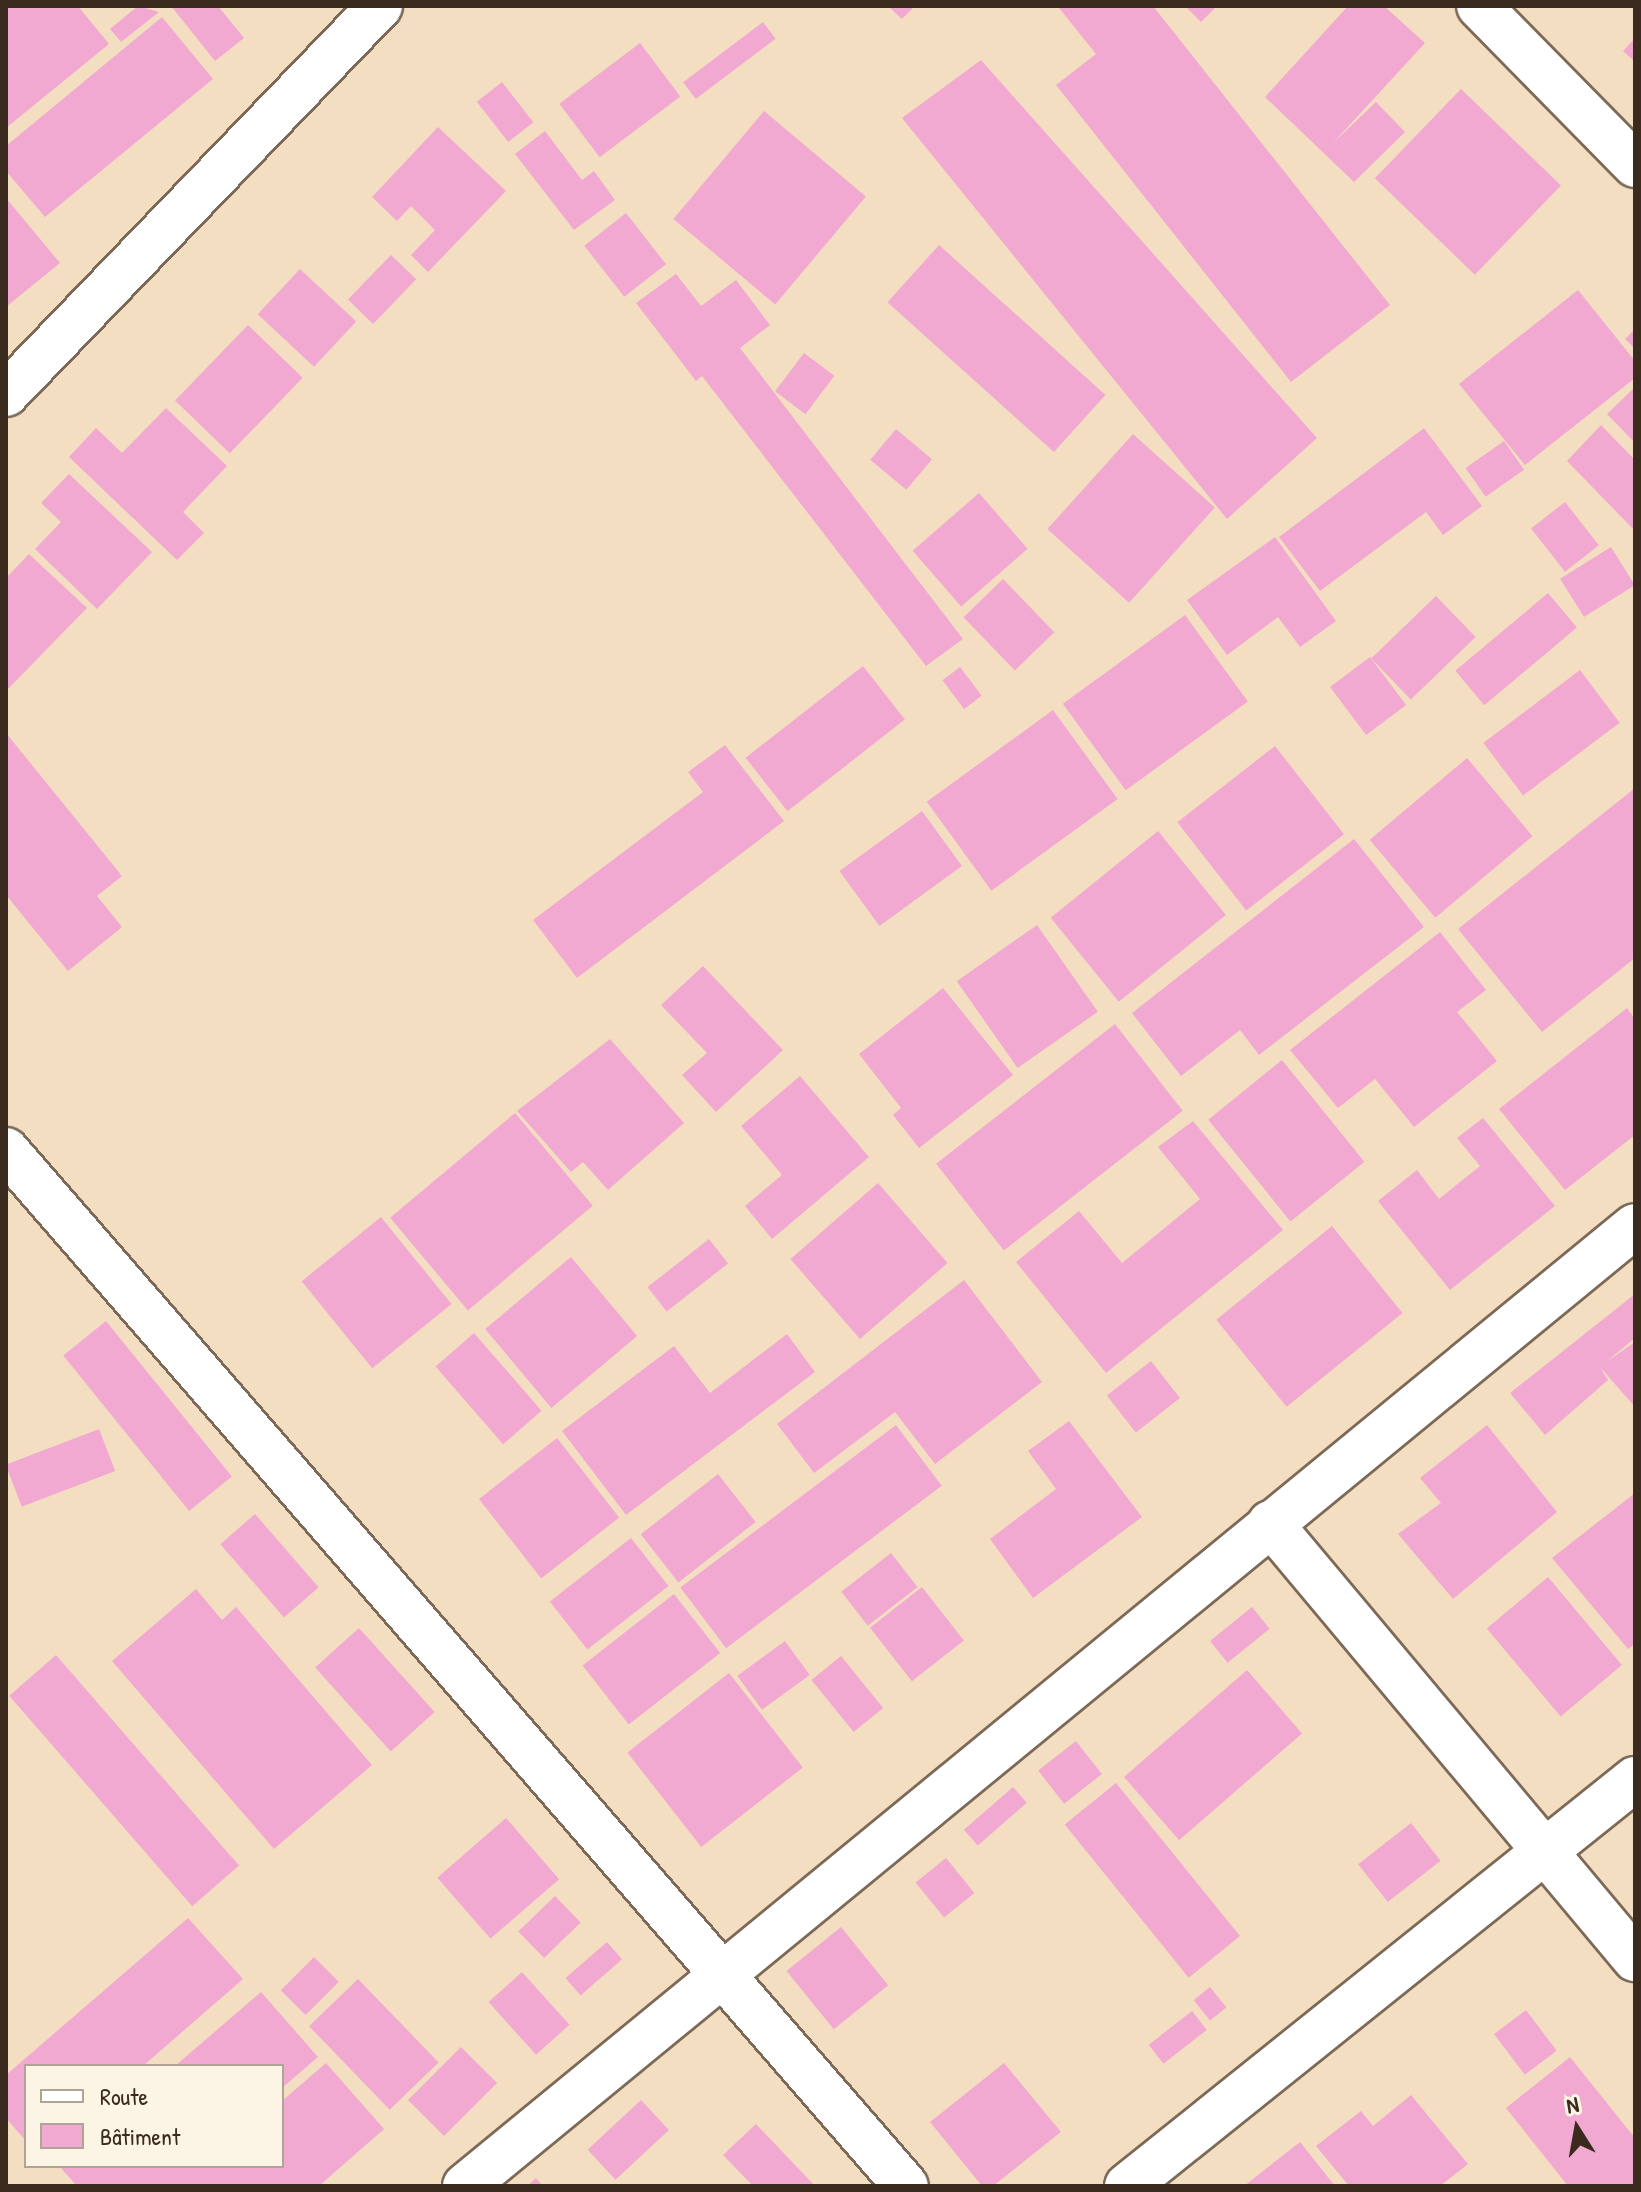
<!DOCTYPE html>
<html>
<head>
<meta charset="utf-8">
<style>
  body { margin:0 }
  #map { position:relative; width:1641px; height:2192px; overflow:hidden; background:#f4dec1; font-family:"Patrick Hand",sans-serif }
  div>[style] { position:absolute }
  .building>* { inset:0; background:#f1a9d2; transform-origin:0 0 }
  .roads { filter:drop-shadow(2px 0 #7c6957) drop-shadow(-2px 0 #7c6957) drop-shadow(0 2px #7c6957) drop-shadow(0 -2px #7c6957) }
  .minor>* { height:44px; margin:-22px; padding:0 22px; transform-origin:22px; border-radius:22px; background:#fff }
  span { translate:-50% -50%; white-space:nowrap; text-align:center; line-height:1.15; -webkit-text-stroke:7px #fcf5e5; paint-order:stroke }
  .frame { position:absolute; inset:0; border:8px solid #3b2a1e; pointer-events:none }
  .legend { position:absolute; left:24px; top:2064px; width:260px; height:104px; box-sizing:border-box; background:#fcf5e5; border:2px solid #afa495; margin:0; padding:10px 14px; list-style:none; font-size:24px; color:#3b2a1e }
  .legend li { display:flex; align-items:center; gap:16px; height:40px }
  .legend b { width:40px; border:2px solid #afa495 }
  .north { position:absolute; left:1537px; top:2088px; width:80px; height:80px; -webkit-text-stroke:6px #fcf5e5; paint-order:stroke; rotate:349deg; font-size:22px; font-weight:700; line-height:32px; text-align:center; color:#3b2a1e }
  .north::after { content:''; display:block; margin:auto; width:28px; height:36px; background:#3b2a1e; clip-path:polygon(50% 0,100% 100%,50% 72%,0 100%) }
</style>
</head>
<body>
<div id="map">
  <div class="building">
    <div style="clip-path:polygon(6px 6px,78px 6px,109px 44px,6px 128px)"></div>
    <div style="clip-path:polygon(138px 6px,159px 12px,121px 42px,110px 29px)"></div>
    <div style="clip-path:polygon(171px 6px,218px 6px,244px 38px,215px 61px)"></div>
    <div style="clip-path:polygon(888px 6px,915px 6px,902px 19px)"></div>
    <div style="clip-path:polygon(1153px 6px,1390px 305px,1291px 382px,1056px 85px,1096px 54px,1059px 8px)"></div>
    <div style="clip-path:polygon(1185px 6px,1217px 6px,1201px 22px)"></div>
    <div style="clip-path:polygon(1348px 6px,1384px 6px,1425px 43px,1333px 143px,1376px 102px,1405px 132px,1354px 182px,1265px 97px)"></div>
    <div style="clip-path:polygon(162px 17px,213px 79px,45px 217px,6px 171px,6px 146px)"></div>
    <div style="left:763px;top:22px;width:21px;height:100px;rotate:53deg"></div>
    <div style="clip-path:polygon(1635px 38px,1635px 62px,1623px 51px)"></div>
    <div style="left:640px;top:43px;width:67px;height:101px;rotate:53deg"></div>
    <div style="clip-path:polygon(981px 60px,1317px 438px,1227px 519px,902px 118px)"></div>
    <div style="left:502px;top:82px;width:51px;height:32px;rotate:52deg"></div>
    <div style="left:1461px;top:89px;width:139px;height:124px;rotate:44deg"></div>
    <div style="left:764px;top:111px;width:133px;height:141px;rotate:40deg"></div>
    <div style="clip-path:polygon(438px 127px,506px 191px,428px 272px,411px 255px,435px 230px,411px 206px,397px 221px,372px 197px)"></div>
    <div style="clip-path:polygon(545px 131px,582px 180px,594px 171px,615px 200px,574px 230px,515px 154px)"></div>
    <div style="clip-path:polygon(6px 198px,60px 263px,6px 307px)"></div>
    <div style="left:626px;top:213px;width:65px;height:53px;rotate:52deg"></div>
    <div style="left:939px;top:245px;width:224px;height:77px;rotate:42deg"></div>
    <div style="left:391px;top:255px;width:35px;height:62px;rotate:44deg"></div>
    <div style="left:300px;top:269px;width:77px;height:62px;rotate:43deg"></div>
    <div style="clip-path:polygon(676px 274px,701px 306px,736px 280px,770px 325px,740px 348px,963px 639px,926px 666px,702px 376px,696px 381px,636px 303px)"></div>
    <div style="clip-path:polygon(1578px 290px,1635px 361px,1635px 378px,1525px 465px,1459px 384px)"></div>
    <div style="left:248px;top:325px;width:76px;height:105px;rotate:44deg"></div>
    <div style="clip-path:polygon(1635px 329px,1635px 349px,1625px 339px)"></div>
    <div style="left:804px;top:353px;width:38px;height:48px;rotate:37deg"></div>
    <div style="clip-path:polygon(1635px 387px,1635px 443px,1607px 414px)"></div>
    <div style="clip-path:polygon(166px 408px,227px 466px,183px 512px,204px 533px,177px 560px,69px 457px,96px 428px,122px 453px)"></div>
    <div style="clip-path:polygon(1601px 425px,1635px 460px,1635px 531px,1567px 461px)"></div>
    <div style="clip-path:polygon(1424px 428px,1482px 506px,1443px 535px,1426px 512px,1320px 591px,1279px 537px)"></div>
    <div style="left:896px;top:429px;width:47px;height:40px;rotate:40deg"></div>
    <div style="left:1133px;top:434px;width:110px;height:128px;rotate:42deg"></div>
    <div style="left:1504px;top:441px;width:35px;height:47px;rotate:55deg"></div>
    <div style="clip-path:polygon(69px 474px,152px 552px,97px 609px,35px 549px,61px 522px,41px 503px)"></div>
    <div style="left:979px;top:493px;width:74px;height:88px;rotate:49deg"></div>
    <div style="left:1565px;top:502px;width:55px;height:43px;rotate:52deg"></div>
    <div style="clip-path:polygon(1275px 537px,1336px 621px,1300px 647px,1278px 617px,1227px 655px,1187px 600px)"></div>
    <div style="left:1611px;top:547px;width:45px;height:60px;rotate:58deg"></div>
    <div style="clip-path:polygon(29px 554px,87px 608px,6px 691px,6px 578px)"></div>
    <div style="left:1003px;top:579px;width:74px;height:55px;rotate:46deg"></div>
    <div style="left:1548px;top:593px;width:45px;height:121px;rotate:50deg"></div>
    <div style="left:1436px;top:596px;width:57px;height:90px;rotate:46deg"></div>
    <div style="left:1185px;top:615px;width:107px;height:151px;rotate:54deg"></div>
    <div style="left:1370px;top:657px;width:60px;height:50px;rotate:53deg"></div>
    <div style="left:863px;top:666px;width:68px;height:149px;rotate:52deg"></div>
    <div style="left:960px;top:667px;width:36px;height:22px;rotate:53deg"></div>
    <div style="left:1580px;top:670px;width:66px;height:121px;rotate:53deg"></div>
    <div style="left:1053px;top:710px;width:110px;height:156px;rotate:54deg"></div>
    <div style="clip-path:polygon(6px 733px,122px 876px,97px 896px,122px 927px,68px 971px,6px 895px)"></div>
    <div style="clip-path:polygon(725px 745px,784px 821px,577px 978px,533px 920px,703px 792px,688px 772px)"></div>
    <div style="left:1275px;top:746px;width:112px;height:124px;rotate:52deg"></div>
    <div style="left:1467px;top:758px;width:102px;height:127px;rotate:50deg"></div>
    <div style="clip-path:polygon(1635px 788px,1635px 958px,1542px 1032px,1458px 929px)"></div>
    <div style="left:922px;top:811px;width:68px;height:102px;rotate:54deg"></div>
    <div style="left:1158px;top:831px;width:108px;height:138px;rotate:51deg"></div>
    <div style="clip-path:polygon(1354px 839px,1424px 927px,1259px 1055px,1240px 1030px,1181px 1076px,1132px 1013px)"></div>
    <div style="left:1037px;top:925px;width:106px;height:98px;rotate:55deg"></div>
    <div style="clip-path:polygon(1440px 932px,1486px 990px,1457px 1012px,1497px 1061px,1414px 1127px,1375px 1079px,1338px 1108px,1290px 1050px)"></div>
    <div style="clip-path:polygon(703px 966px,783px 1050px,716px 1112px,682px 1075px,707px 1053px,661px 1005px)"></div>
    <div style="clip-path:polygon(943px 988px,1013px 1075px,919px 1148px,893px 1115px,901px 1108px,859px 1054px)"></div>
    <div style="clip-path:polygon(1627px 1008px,1635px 1019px,1635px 1135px,1565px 1190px,1499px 1109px)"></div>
    <div style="left:1115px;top:1024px;width:110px;height:227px;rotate:52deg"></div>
    <div style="clip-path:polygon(610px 1039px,684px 1123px,608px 1190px,583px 1162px,571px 1172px,517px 1111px)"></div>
    <div style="left:1282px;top:1060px;width:131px;height:95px;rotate:51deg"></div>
    <div style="clip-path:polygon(800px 1076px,869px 1157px,772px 1239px,745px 1206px,782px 1175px,741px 1126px)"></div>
    <div style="left:515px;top:1113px;width:121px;height:163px;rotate:50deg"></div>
    <div style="clip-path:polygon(1483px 1118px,1555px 1206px,1450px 1290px,1378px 1201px,1417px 1170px,1439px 1199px,1480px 1166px,1457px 1138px)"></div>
    <div style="clip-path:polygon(1193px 1121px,1283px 1230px,1106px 1373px,1016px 1262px,1079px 1211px,1122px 1263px,1200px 1199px,1158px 1147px)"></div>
    <div style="left:878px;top:1183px;width:106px;height:116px;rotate:49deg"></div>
    <div style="left:381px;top:1217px;width:112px;height:102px;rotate:51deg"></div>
    <div style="left:1332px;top:1226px;width:112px;height:149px;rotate:51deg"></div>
    <div style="left:709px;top:1239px;width:31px;height:78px;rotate:52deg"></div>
    <div style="left:571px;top:1257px;width:103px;height:112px;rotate:50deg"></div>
    <div style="clip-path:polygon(964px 1280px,1042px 1382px,935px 1464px,895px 1412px,814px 1473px,777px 1424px)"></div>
    <div style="clip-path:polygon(1635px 1294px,1635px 1338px,1606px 1362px,1635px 1342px,1635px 1407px,1600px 1367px,1608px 1380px,1545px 1435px,1510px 1393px)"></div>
    <div style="left:106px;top:1321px;width:200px;height:55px;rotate:51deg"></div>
    <div style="left:474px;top:1333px;width:103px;height:51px;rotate:49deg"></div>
    <div style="clip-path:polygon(787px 1334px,815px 1372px,626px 1515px,562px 1431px,674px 1346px,710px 1393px)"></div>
    <div style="left:1151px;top:1361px;width:47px;height:56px;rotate:52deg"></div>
    <div style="clip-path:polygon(1069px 1421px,1142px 1517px,1033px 1598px,990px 1539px,1056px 1489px,1028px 1451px)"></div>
    <div style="left:896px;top:1425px;width:76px;height:270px;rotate:53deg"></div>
    <div style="clip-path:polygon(1487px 1425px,1557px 1512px,1453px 1599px,1398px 1534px,1441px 1503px,1420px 1478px)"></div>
    <div style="left:99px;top:1429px;width:45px;height:100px;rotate:69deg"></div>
    <div style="left:557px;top:1438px;width:101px;height:99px;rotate:52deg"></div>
    <div style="left:718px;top:1474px;width:61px;height:98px;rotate:52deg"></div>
    <div style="clip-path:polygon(1635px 1493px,1635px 1644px,1628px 1649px,1552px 1558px)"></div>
    <div style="left:255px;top:1514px;width:97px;height:46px;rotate:49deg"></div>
    <div style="left:631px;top:1538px;width:61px;height:103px;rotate:52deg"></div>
    <div style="left:891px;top:1553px;width:43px;height:63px;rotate:52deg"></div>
    <div style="left:1548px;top:1577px;width:115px;height:80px;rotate:50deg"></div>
    <div style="left:922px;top:1587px;width:68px;height:66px;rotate:52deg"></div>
    <div style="clip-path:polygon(196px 1589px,222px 1620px,236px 1607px,372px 1765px,274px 1849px,112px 1661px)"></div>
    <div style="left:674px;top:1594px;width:75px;height:116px;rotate:52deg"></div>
    <div style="left:1252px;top:1607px;width:28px;height:54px;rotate:51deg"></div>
    <div style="left:359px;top:1628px;width:113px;height:59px;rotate:48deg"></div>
    <div style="left:785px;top:1641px;width:42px;height:59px;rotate:54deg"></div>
    <div style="left:56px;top:1655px;width:279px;height:62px;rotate:49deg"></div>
    <div style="left:841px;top:1656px;width:67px;height:38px;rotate:51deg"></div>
    <div style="left:1247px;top:1670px;width:84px;height:163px;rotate:49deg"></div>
    <div style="left:729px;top:1673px;width:120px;height:129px;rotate:52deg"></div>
    <div style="left:1076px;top:1741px;width:42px;height:48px;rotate:52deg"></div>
    <div style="left:1116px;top:1783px;width:197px;height:66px;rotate:51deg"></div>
    <div style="left:1013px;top:1787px;width:21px;height:65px;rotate:49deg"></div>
    <div style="left:506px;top:1818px;width:81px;height:91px;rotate:49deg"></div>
    <div style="left:1411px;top:1823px;width:48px;height:67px;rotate:52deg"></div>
    <div style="left:946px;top:1858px;width:45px;height:39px;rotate:51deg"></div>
    <div style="left:555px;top:1896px;width:37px;height:51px;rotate:46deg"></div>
    <div style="clip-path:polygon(188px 1918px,243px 1979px,143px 2066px,26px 2066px,26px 2141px,6px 2118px,6px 2075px)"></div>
    <div style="left:841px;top:1927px;width:75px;height:70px;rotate:51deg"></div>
    <div style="left:607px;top:1942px;width:23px;height:55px;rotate:49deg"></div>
    <div style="left:314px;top:1957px;width:35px;height:47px;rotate:45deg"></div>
    <div style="left:522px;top:1972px;width:71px;height:45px;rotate:48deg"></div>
    <div style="left:358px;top:1979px;width:116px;height:68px;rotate:46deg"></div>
    <div style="left:1210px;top:1987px;width:26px;height:21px;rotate:51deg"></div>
    <div style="clip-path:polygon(261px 1992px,318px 2057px,282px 2088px,282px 2066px,175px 2066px)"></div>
    <div style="left:1526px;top:2010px;width:51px;height:40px;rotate:53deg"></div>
    <div style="left:1192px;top:2011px;width:24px;height:55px;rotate:52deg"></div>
    <div style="left:461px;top:2047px;width:51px;height:75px;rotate:45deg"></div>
    <div style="clip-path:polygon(1570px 2057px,1635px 2138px,1635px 2186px,1568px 2186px,1506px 2108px)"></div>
    <div style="clip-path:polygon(326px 2063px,384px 2129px,319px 2186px,77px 2186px,59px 2166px,282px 2166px,282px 2101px)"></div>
    <div style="clip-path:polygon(1004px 2063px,1061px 2132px,993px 2186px,982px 2186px,930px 2122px)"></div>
    <div style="clip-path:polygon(1411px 2095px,1468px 2164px,1440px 2186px,1349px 2186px,1316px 2146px,1361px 2111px,1373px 2126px)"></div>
    <div style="left:641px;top:2100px;width:41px;height:73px;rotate:47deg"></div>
    <div style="clip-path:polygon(756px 2124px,815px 2186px,753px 2186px,723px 2155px)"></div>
    <div style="clip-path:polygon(1300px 2142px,1335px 2186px,1244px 2186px)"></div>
    <div style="clip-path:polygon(536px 2178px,543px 2186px,527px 2186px)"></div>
  </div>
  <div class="roads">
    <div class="minor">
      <div style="left:1479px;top:6px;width:223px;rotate:45.5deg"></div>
      <div style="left:6px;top:394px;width:539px;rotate:-46.05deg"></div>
      <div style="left:6px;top:1150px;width:1372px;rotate:49.02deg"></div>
      <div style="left:1270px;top:1523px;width:569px;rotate:50.07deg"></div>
      <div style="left:465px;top:2186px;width:1513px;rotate:-39.37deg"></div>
      <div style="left:1127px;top:2186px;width:651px;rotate:-38.7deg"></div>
    </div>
  </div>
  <div class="frame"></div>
  <ul class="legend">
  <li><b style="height:10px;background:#fff"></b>Route</li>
  <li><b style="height:22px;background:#f1a9d2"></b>Bâtiment</li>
  </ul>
  <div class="north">N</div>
</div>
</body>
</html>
